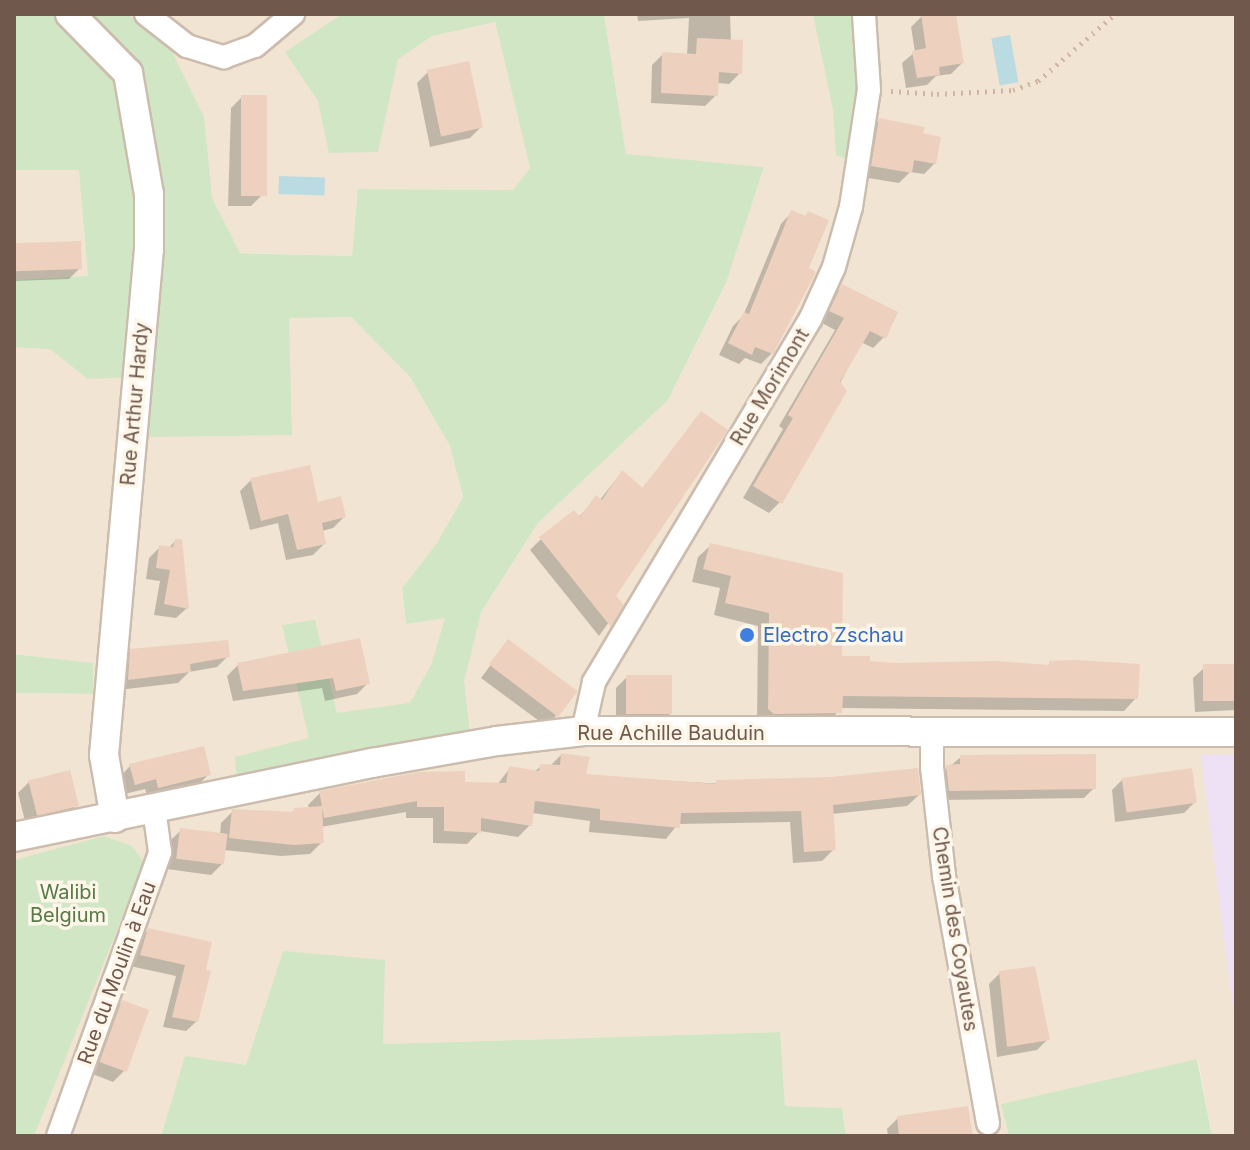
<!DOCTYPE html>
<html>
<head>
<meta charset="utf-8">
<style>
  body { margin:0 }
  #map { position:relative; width:1250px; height:1150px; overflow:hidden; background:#faf2e4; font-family:Inter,sans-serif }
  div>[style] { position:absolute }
  .residential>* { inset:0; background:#f1e4d3 }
  .education>* { inset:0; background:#eee1f6 }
  .green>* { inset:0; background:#d1e6c4 }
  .water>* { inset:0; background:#badbe1; transform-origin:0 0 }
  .shadow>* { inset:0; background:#0003 }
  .building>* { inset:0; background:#edd1be; transform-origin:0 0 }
  .path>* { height:5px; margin-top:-2.5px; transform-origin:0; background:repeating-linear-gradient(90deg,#d1b5a2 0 2px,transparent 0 8px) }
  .roads { filter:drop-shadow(2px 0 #ccbcae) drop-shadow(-2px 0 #ccbcae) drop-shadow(0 2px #ccbcae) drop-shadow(0 -2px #ccbcae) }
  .minor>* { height:22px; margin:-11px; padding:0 11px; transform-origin:11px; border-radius:11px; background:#fff }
  .tertiary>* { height:28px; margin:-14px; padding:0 14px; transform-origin:14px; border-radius:14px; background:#fff }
  .dots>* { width:22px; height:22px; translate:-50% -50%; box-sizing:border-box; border:4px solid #fdf6e9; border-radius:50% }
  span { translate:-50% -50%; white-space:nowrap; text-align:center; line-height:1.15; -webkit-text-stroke:7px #fdf6e9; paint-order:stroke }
  .street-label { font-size:20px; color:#70594c }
  .shop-label { font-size:20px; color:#366cbe }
  .left { translate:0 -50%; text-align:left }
  .park-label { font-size:20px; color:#567a48 }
  .frame { position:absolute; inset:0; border:16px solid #70594c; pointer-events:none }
</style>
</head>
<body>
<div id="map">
  <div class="residential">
    <div style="clip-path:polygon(14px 14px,493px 14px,530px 168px,514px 190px,359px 189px,352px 256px,157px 250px,151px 318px,351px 317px,410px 377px,450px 446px,463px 497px,437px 543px,402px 588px,406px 624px,481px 612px,538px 523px,668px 400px,726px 283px,764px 167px,626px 155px,604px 14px,1236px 14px,1236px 1133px,1212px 1136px,1198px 1059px,1001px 1104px,1009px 1136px,846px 1136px,842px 1108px,785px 1106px,779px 1032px,382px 1044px,283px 951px,246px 1066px,185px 1057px,161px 1136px,34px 1136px,56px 1079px,20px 859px,14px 860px,14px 693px,92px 694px,93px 663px,14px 654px)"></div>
  </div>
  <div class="education">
    <div style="clip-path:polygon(1236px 754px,1236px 1033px,1201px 755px)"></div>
  </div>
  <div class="green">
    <div style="clip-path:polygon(14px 14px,60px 14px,121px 78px,140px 193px,129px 377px,88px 379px,50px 349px,14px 347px,14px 280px,88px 276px,79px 170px,14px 170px)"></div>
    <div style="clip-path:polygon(78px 14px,128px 14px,172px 52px,204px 117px,212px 198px,240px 253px,352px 256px,358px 189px,513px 190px,530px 168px,495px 22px,432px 36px,398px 59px,378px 152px,329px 153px,318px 101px,285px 52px,342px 14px,604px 14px,626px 154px,764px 167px,726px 283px,668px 400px,538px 523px,481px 612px,464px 681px,470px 734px,237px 781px,235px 757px,309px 738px,282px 625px,315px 620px,337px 713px,410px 703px,432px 663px,445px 618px,406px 624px,402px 588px,437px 543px,463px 497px,450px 446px,410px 377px,351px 317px,289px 318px,292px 435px,142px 437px,135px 72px)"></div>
    <div style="clip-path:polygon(813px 14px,858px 14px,863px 79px,852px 161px,836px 155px,833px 110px)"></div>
    <div style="clip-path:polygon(14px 654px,93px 663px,93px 694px,14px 693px)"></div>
    <div style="clip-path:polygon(104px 836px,132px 846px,144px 863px,34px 1136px,14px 1136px,14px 860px)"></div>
    <div style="clip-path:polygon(283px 951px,385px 960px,383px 1044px,780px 1032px,785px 1106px,842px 1108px,846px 1136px,161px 1136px,185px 1056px,246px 1065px)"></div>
    <div style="clip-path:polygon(1197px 1059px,1212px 1136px,1009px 1136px,1001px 1104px)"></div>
  </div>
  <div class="water">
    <div style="left:1010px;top:35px;width:48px;height:19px;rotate:80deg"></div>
    <div style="left:279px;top:176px;width:46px;height:18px;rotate:2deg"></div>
  </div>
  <div class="shadow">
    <div style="clip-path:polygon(637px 14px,730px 14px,731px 42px,740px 73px,729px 84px,717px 83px,716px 95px,705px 106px,651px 103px,652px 65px,663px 54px,687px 55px,689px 18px,638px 21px)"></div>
    <div style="clip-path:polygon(954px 14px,962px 63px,951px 74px,936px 76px,927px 85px,906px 88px,902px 63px,915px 52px,911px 27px,922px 16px)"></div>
    <div style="clip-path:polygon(428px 72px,481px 127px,470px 138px,430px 147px,417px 83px)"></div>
    <div style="clip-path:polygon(242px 97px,262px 195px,251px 206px,228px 206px,231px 108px)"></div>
    <div style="clip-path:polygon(880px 120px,920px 134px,934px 164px,924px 174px,910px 172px,899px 183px,862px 177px,869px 131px)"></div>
    <div style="clip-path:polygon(791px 213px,804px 218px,808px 214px,807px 269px,814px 273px,772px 353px,761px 364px,745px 358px,739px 364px,719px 355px,733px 326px,743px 316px,781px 224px)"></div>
    <div style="clip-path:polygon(14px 246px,80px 268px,69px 279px,14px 281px)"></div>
    <div style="clip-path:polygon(842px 287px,884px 337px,873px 348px,861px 342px,780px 502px,769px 513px,743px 498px,783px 429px,779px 426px,835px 330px,820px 322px,831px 297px)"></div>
    <div style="clip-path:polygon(701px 414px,614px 596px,621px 605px,599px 636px,530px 550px,541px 539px,578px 518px,596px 498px,599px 501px,622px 472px,642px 489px)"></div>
    <div style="clip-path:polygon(251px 480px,316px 504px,344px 517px,333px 528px,322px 531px,324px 544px,313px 555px,286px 560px,278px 523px,250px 530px,240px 491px)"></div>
    <div style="clip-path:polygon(175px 541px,187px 608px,176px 618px,154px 615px,160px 581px,146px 579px,149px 558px,160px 547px,168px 549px)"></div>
    <div style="clip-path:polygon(711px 545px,840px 658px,868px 663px,1046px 667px,1050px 663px,1136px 698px,1124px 711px,840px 708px,828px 725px,757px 722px,758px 626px,714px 615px,720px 588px,692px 582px,698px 557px)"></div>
    <div style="clip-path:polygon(359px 640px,368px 683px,357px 694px,325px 701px,322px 688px,233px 701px,227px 676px,238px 665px)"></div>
    <div style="clip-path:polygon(508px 642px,556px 716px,546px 726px,481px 678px)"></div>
    <div style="clip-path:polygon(131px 651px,228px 656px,217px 667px,189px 672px,178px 683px,118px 690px,120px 662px)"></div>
    <div style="clip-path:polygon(1236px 666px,1236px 710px,1195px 712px,1193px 678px,1204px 668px)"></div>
    <div style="clip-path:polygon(627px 677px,671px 713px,660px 724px,616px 724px,616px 688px)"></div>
    <div style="clip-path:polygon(561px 755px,583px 776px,919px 795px,907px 806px,832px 814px,834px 849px,822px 861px,793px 863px,790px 822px,678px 824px,666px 839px,589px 832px,590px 821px,532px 813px,530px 825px,518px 837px,480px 831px,467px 844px,433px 843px,433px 818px,406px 818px,406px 812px,321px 827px,322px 842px,310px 854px,281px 856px,224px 850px,222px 864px,211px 875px,167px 869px,170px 841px,181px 830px,220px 835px,221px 823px,233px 811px,290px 814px,295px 810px,309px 809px,308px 805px,320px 793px,497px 785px,510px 768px,534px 772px,541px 766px,550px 766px)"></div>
    <div style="clip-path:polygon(961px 757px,1094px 788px,1084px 798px,939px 800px,937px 777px)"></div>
    <div style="clip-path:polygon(130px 766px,209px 774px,198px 785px,148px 798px,145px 789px,124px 794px,120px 777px)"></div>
    <div style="clip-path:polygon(1123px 779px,1195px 802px,1184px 813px,1115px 822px,1112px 790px)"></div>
    <div style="clip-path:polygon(29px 782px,77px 805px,66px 816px,26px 825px,18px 793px)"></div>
    <div style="clip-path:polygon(148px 930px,210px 943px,197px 1021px,186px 1031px,163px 1027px,176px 976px,130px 966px,137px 941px)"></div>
    <div style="clip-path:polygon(1000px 973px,1048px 1039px,1037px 1050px,997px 1057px,989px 984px)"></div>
    <div style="clip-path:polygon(122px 1002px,124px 1071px,113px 1082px,90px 1073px,111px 1013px)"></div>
    <div style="clip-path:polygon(898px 1118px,971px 1136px,888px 1136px,887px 1129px)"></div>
  </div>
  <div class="building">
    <div style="clip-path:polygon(921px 14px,956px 14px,964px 63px,939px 67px,940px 75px,917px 78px,912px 51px,926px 48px)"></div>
    <div style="clip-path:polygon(697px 38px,743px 40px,742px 74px,719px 72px,718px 96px,661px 93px,662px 52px,696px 54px)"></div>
    <div style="left:469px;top:61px;width:68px;height:43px;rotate:78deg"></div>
    <div style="left:241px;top:95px;width:26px;height:101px"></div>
    <div style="clip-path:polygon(879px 118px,925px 127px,923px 133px,941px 137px,936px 164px,914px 160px,912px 173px,871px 166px)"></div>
    <div style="clip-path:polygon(791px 210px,806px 216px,808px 211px,829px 220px,809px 268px,816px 272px,773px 354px,755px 347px,752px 355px,728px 343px,744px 312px,749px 314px)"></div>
    <div style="left:81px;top:241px;width:28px;height:67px;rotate:88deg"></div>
    <div style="clip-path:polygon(842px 284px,898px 312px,886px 339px,870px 331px,840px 382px,847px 391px,782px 504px,753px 486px,793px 418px,788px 415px,844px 318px,829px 311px)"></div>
    <div style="clip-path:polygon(701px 411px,728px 430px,616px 596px,624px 605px,611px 627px,539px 537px,574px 510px,580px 517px,596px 495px,602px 500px,622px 470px,643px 488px)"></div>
    <div style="clip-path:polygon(310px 465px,318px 502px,341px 496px,346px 517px,322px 523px,326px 544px,297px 550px,288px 514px,261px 521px,250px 478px)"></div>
    <div style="clip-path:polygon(175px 539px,182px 539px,189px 609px,164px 604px,170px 570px,156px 568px,159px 545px,173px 547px)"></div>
    <div style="clip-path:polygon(710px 543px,843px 573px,842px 656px,870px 656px,870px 661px,894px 663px,996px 661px,1049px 665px,1049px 661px,1074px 660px,1140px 664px,1138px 699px,843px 696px,842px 713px,774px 714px,768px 709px,769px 613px,725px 603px,731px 576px,703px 569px)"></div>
    <div style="clip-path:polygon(360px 638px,370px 684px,336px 691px,333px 678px,243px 691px,237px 663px)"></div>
    <div style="left:508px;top:639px;width:87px;height:32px;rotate:37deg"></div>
    <div style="clip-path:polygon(228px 640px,230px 657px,190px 664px,191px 672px,128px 680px,130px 649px)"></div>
    <div style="left:1236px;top:664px;width:37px;height:33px;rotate:90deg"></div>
    <div style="left:626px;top:675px;width:46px;height:39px"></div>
    <div style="clip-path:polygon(204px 746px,211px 775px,158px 788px,156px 779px,135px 785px,129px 764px)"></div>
    <div style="clip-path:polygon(561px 753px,590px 757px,586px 774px,716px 784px,716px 780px,831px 777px,918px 768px,921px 795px,833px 805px,836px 850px,804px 852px,801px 811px,681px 813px,680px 828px,600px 820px,600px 809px,535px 801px,532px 826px,481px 818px,481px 833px,444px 831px,444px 807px,417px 807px,417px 801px,324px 818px,322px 807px,324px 843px,294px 845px,229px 838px,232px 809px,294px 812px,294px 808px,322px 806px,319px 791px,419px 772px,465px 771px,465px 782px,506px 783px,509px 766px,539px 771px,540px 764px,560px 765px)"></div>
    <div style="clip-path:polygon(1096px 754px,1096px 789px,949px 791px,946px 765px,960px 764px,960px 755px)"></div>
    <div style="left:1192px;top:768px;width:35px;height:71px;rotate:82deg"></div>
    <div style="left:70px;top:770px;width:37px;height:43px;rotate:76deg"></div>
    <div style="left:180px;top:828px;width:48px;height:31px;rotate:7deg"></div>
    <div style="clip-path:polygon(148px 928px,212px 942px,206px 970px,211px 971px,198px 1022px,172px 1017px,185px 965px,140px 955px)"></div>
    <div style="clip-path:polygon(1035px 966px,1050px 1040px,1007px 1047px,999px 971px)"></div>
    <div style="left:122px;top:1000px;width:29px;height:66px;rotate:20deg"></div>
    <div style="clip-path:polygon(968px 1106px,973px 1136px,899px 1136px,897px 1116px)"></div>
  </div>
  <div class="path">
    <div style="left:891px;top:91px;width:46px;rotate:3.7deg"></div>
    <div style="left:937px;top:94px;width:76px;rotate:-3deg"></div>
    <div style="left:1013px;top:90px;width:27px;rotate:-20deg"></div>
    <div style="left:1038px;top:81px;width:102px;rotate:-41deg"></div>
  </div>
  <div class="roads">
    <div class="minor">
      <div style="left:146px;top:14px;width:52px;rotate:38deg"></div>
      <div style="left:187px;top:46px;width:39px;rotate:17deg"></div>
      <div style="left:224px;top:57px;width:33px;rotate:-20deg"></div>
      <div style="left:255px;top:46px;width:50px;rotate:-40.1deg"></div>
      <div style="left:583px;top:731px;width:50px;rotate:-77.3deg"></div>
      <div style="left:594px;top:682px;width:422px;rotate:-59.2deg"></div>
      <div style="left:810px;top:320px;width:58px;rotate:-65.6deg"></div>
      <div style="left:834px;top:267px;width:62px;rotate:-74.2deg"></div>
      <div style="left:851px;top:207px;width:118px;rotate:-81.3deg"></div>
      <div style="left:869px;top:90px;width:76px;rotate:-93.8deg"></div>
      <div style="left:932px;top:734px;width:33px;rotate:90deg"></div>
      <div style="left:932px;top:767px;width:110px;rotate:83.7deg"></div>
      <div style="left:944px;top:876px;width:251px;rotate:79.9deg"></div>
      <div style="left:58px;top:1136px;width:302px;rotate:-70.2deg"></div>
      <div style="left:160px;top:852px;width:44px;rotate:-97.8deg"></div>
    </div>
    <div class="tertiary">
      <div style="left:70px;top:14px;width:83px;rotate:45.5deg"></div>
      <div style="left:128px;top:73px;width:123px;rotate:80.2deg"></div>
      <div style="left:149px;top:194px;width:55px;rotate:90deg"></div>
      <div style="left:149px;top:249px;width:508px;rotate:95.08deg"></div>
      <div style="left:104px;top:755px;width:64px;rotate:80.1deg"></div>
      <div style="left:14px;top:837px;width:366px;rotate:-11.7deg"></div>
      <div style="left:372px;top:763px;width:127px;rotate:-10deg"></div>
      <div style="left:497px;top:741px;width:87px;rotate:-6.6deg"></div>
      <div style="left:583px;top:731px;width:653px;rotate:0.09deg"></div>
    </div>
  </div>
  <div class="dots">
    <div style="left:747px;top:635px;background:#3f7fe0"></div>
  </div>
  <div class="street-label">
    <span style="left:770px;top:387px;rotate:-59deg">Rue Morimont</span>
    <span style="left:135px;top:404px;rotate:-85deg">Rue Arthur Hardy</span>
    <span style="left:671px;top:733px">Rue Achille Bauduin</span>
    <span style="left:955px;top:929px;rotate:81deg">Chemin des Coyautes</span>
    <span style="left:117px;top:973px;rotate:-70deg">Rue du Moulin à Eau</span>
  </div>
  <div class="shop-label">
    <span class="left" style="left:763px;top:635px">Electro Zschau</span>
  </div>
  <div class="park-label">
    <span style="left:68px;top:904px">Walibi<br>Belgium</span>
  </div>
  <div class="frame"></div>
</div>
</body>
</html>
